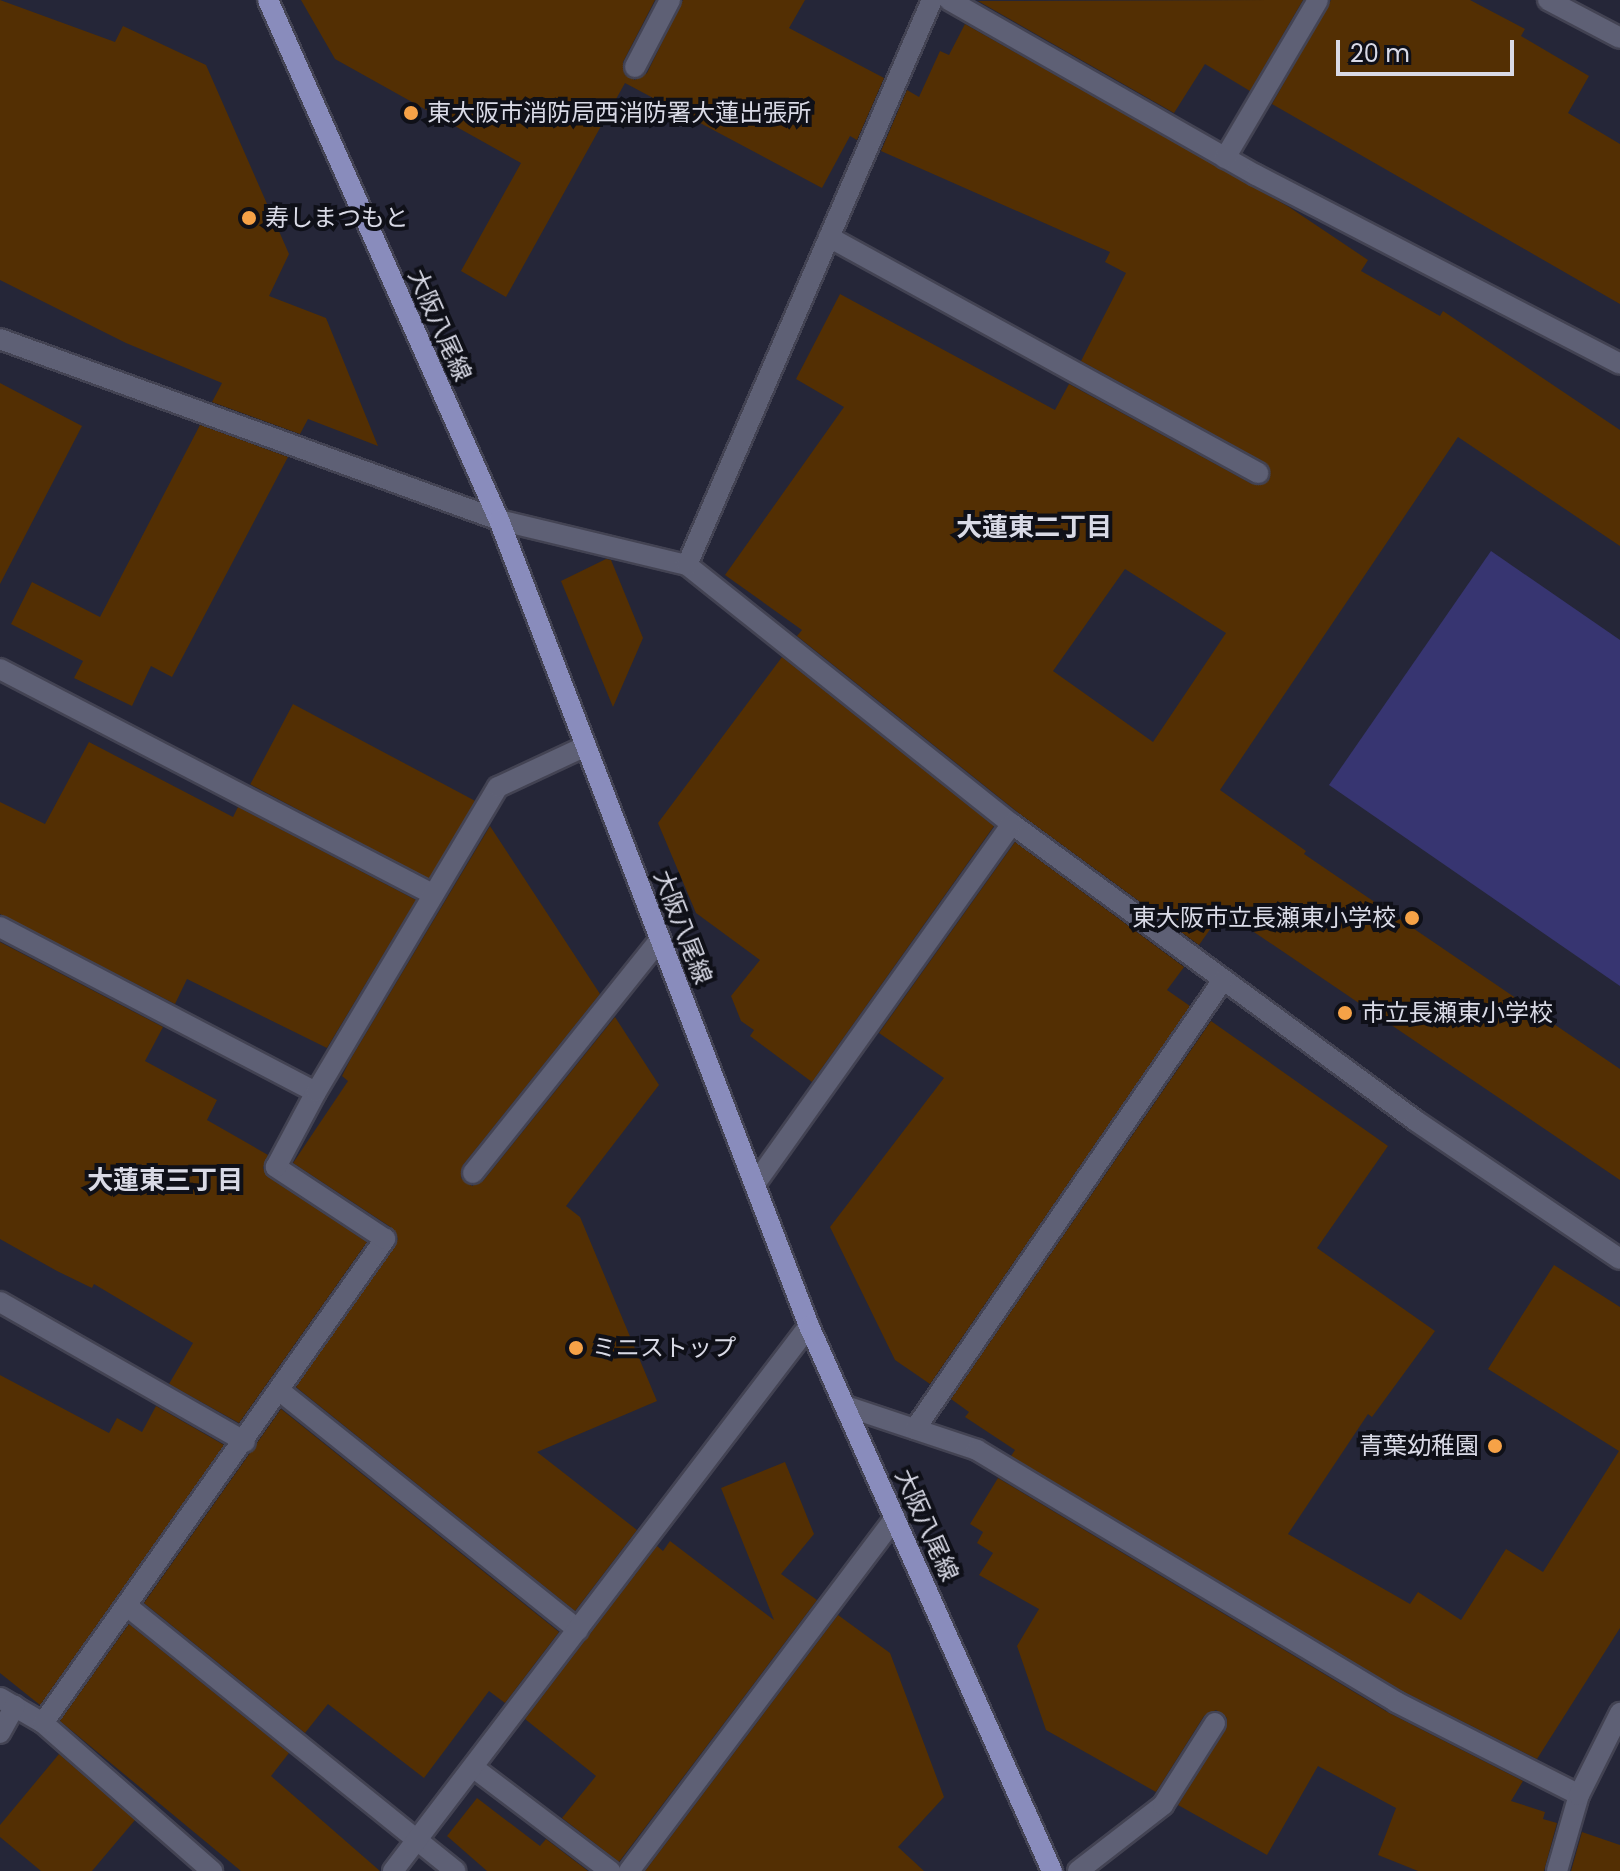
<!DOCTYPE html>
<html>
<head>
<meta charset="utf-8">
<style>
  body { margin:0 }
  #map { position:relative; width:1620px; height:1871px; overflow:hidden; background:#252638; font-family:Poppins,"Noto Sans JP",sans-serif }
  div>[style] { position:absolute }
  .green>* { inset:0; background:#373571 }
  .building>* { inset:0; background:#532f03; transform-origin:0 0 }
  .roads { filter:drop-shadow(2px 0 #434353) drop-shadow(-2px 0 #434353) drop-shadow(0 2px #434353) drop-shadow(0 -2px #434353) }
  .minor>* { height:20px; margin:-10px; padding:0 10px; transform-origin:10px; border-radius:10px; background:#5e6075 }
  .major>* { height:20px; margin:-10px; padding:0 10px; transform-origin:10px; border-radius:10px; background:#898cbc }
  .dots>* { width:22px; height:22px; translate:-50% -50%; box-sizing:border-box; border:4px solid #0f1018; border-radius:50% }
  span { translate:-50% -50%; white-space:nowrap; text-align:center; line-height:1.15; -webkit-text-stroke:8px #0f1018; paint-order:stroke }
  .poi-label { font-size:24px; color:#d9dae6 }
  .left { translate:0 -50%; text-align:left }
  .right { translate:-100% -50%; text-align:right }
  .street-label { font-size:24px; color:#d9dae6 }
  .neighbourhood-label { font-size:26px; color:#d9dae6; font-weight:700 }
  .scale { position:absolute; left:1336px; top:40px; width:178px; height:36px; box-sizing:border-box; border:4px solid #d9dae6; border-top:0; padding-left:10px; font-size:24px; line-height:28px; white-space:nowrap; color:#d9dae6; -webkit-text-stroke:6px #0f1018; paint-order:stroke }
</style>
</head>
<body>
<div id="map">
  <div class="green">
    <div style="clip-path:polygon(1491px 551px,1620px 640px,1620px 986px,1329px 785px)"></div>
  </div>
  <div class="building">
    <div style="clip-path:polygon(0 0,115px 42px,123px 26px,206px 65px,289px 254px,269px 296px,326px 318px,378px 446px,308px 419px,300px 434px,212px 402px,222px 383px,126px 343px,0 280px)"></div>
    <div style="clip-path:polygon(301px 0,655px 0,623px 62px,625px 75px,635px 80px,647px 73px,683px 0,805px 0,789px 28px,884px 78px,857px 140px,850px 136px,822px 188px,625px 83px,506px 297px,461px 271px,521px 163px,335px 59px)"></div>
    <div style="clip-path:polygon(1303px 0,1250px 91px,1205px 64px,1174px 113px,978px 1px)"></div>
    <div style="clip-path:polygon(1331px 0,1470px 0,1525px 29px,1521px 36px,1589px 76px,1568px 113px,1620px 144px,1620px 304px,1272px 104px)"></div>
    <div style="clip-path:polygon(evenodd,965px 24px,1289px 207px,1368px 260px,1361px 271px,1440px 316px,1443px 311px,1620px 430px,1620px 546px,1458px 437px,1220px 790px,1306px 851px,1304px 854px,1620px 1069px,1620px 1180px,1223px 911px,1199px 945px,1020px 814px,797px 636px,802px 630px,725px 575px,844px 407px,796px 379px,840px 294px,1055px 410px,1069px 384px,1252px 484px,1270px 479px,1264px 462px,1081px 361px,1126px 273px,1105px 262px,1110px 252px,881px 151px,907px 90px,919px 97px,940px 51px,949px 55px,965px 24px,1125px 569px,1226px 633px,1153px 742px,1053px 671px,1125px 569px)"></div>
    <div style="clip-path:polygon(0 383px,82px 426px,0 584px)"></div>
    <div style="clip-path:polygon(200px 425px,288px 457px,172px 677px,151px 666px,132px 706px,74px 678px,83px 661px,11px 624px,32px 582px,100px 617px)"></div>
    <div style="clip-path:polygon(606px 559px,611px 560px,643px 638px,613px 707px,561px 581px)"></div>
    <div style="clip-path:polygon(782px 657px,994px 826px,812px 1082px,750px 1036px,754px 1030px,741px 1021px,731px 996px,760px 960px,696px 913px,658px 823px)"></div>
    <div style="left:293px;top:704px;width:206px;height:91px;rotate:28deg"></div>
    <div style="clip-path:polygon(89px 742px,233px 817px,238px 807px,416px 900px,327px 1048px,187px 979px,175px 1004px,0 914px,0 802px,45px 824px)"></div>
    <div style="clip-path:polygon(490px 826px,600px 994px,463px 1165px,461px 1178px,472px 1186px,483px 1181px,615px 1017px,659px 1085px,566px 1206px,580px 1217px,657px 1401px,537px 1452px,637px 1530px,575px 1611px,296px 1387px,398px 1239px,392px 1228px,293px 1163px,348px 1081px,342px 1076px,350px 1060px)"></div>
    <div style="clip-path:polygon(1015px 842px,1184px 967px,1167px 990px,1190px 1006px,930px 1384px,895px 1360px,830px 1227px,944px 1078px,879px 1033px)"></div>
    <div style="clip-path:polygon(0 942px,163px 1027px,145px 1061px,217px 1100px,207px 1120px,268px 1155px,263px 1168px,268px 1177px,367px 1242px,239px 1423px,169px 1384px,193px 1343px,94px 1284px,92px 1288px,57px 1271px,0 1239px)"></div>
    <div style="clip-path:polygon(1211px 1021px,1388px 1146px,1317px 1248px,1435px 1331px,1372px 1417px,1368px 1414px,1288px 1534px,1410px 1604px,1418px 1592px,1461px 1620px,1506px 1549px,1543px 1572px,1619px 1451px,1488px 1369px,1554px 1265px,1620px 1307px,1620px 1628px,1537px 1759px,1402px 1691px,1011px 1456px,1015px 1450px,965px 1417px,969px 1412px,951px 1399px)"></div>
    <div style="clip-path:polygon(0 1375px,109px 1433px,117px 1418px,142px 1432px,156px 1406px,224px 1445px,40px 1705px,0 1673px)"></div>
    <div style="clip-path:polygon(281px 1409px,559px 1632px,505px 1703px,489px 1691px,424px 1778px,328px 1704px,305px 1733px,144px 1603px)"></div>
    <div style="clip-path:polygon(785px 1462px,814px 1534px,781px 1574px,817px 1600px,619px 1862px,562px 1818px,596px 1776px,525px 1719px,657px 1546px,663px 1551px,670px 1541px,774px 1620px,721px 1488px)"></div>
    <div style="clip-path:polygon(998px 1478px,1389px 1713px,1523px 1781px,1511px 1801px,1545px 1812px,1543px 1819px,1557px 1823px,1544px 1871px,1418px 1871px,1378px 1855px,1396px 1808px,1318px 1766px,1267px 1855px,1178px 1805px,1226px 1729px,1227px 1718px,1216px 1710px,1204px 1716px,1156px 1792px,1046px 1730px,1017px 1646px,1039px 1609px,979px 1575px,993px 1553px,977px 1543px,983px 1532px,970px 1524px)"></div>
    <div style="clip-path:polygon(838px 1615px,890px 1653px,944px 1797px,898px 1847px,924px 1871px,645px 1871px)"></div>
    <div style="clip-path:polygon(129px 1624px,289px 1753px,271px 1776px,380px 1871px,241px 1871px,60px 1721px)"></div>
    <div style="clip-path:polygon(59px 1754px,135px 1820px,92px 1871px,41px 1871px,0 1837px,0 1825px)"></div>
    <div style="clip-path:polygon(477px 1798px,540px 1846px,546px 1839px,588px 1871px,487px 1871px,447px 1836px)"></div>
    <div style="clip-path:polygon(1582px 1832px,1620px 1845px,1620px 1871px,1571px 1871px)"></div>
  </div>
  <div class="roads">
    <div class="minor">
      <div style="left:949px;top:0;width:353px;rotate:29.7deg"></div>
      <div style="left:1256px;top:175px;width:410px;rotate:27.4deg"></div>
      <div style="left:1548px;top:0;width:81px;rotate:27.8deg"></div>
      <div style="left:635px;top:67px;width:76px;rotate:-62.4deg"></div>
      <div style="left:1225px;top:158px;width:183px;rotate:-59.5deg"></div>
      <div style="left:829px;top:237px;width:490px;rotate:28.8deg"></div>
      <div style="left:0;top:339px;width:531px;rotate:19.94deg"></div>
      <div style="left:499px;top:520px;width:193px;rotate:13.5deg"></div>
      <div style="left:687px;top:565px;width:416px;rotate:38.6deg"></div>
      <div style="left:1012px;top:824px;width:501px;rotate:36.32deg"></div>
      <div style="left:1416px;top:1121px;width:246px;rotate:34.1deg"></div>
      <div style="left:687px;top:565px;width:616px;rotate:-66.56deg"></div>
      <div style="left:0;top:669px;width:488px;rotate:27.5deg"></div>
      <div style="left:0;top:927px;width:356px;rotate:27.6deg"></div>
      <div style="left:473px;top:1173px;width:299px;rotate:-51.3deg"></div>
      <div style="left:755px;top:1184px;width:442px;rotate:-54.5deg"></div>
      <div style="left:0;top:1302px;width:282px;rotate:29.7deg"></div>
      <div style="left:280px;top:1391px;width:382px;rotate:38.7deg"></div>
      <div style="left:845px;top:1406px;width:139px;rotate:18.4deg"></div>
      <div style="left:977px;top:1450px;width:489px;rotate:31deg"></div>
      <div style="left:1396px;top:1702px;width:205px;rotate:26.9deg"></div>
      <div style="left:915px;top:1429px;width:544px;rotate:-55.55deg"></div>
      <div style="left:127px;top:1606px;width:422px;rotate:38.9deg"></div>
      <div style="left:0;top:1698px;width:50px;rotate:30.2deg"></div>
      <div style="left:43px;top:1723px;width:225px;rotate:41.2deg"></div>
      <div style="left:43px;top:1723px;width:593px;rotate:-54.75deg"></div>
      <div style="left:385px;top:1239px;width:131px;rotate:-146.6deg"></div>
      <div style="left:276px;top:1167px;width:85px;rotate:-61.9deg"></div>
      <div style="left:316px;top:1092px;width:355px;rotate:-59.2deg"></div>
      <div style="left:498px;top:787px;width:97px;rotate:-25deg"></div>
      <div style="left:0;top:1733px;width:31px;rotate:-61deg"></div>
      <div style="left:474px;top:1768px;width:171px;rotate:37.1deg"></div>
      <div style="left:393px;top:1871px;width:686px;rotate:-52.65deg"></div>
      <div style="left:629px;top:1871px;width:442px;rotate:-53deg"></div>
      <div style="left:1078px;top:1871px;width:108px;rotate:-37.8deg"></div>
      <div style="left:1163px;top:1805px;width:97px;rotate:-57.6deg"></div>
      <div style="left:1557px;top:1871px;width:79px;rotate:-73.9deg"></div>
      <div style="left:1579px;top:1795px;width:92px;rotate:-63.4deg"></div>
    </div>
    <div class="major">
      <div style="left:268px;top:0;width:569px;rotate:66.05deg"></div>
      <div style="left:499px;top:520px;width:864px;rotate:68.96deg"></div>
      <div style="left:809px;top:1326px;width:597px;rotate:65.97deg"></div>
    </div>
  </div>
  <div class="dots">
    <div style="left:411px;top:113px;background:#f6a247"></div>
    <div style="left:249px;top:218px;background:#f6a247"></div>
    <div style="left:1412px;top:918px;background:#f6a247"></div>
    <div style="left:1345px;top:1013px;background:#f6a247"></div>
    <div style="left:576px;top:1348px;background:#f6a247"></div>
    <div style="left:1495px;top:1446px;background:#f6a247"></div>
  </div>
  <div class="poi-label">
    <span class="left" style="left:427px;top:113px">東大阪市消防局西消防署大蓮出張所</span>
    <span class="left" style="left:265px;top:218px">寿しまつもと</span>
    <span class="right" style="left:1396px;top:918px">東大阪市立長瀬東小学校</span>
    <span class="left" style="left:1361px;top:1013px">市立長瀬東小学校</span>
    <span class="left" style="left:592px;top:1348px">ミニストップ</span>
    <span class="right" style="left:1479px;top:1446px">青葉幼稚園</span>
  </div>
  <div class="street-label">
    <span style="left:440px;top:325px;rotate:66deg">大阪八尾線</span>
    <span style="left:683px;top:927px;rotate:69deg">大阪八尾線</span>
    <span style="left:927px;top:1525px;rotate:66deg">大阪八尾線</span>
  </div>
  <div class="neighbourhood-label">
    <span style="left:1034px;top:528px">大蓮東二丁目</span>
    <span style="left:165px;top:1181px">大蓮東三丁目</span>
  </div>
  <div class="scale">20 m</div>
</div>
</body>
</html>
